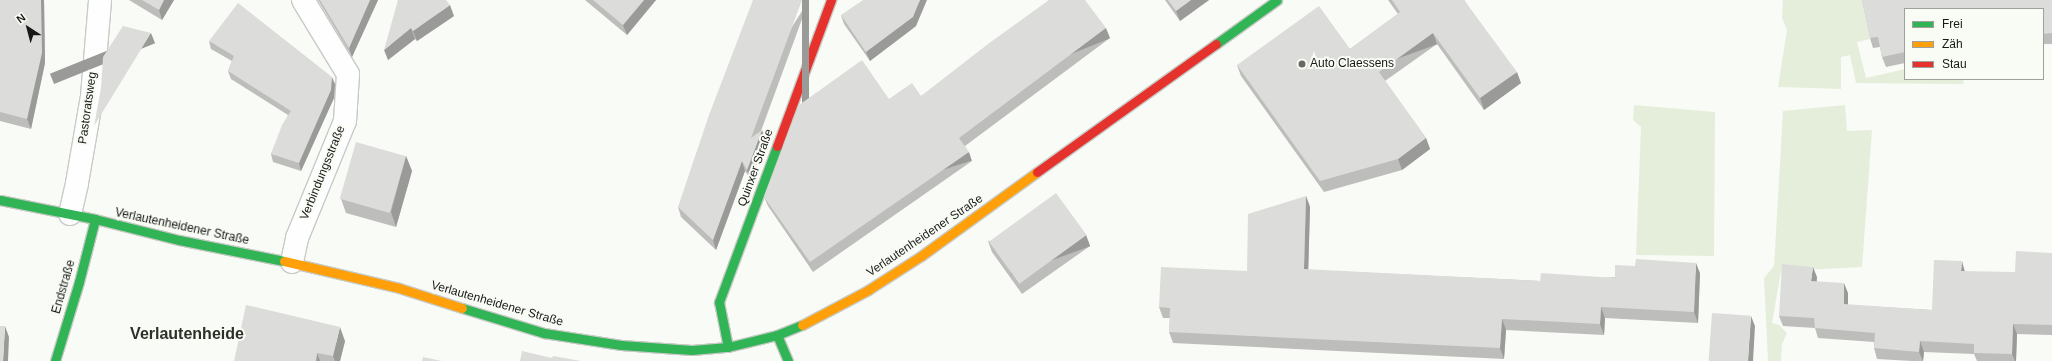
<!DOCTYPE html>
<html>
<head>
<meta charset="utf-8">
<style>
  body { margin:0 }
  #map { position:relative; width:2052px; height:361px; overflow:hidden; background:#f9fbf6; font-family:Arial,sans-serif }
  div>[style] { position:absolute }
  .green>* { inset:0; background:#e5eedb }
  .roads { filter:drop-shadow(1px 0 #c8cac6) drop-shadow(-1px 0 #c8cac6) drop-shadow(0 1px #c8cac6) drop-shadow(0 -1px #c8cac6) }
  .street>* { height:22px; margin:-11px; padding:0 11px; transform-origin:11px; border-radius:11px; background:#fefefe }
  .fast>* { height:9px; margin:-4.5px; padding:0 4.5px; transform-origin:4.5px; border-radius:4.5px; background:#30b455 }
  .slow>* { height:9px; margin:-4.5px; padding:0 4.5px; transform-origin:4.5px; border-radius:4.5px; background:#ff9f0a }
  .jam>* { height:9px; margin:-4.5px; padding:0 4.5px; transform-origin:4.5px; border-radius:4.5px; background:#e5322d }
  .wall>* { inset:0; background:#bdbebb }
  .shaded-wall>* { inset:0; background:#9a9b99; transform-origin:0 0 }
  .building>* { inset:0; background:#dcddda; transform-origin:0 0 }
  .dots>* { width:11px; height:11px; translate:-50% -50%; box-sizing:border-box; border:2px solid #f9fcf5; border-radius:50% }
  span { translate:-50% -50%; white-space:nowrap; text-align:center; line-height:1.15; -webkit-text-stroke:4px #f9fcf5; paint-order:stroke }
  .poi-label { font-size:12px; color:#181917 }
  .left { translate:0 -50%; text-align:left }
  .street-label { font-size:12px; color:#181917 }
  .district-label { font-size:16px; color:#2d2f2a; font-weight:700 }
  .legend { position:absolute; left:1904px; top:8px; width:140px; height:72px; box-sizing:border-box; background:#f9fcf5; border:1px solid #9fa19c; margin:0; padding:5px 7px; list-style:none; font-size:12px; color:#181917 }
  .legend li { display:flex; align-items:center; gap:8px; height:20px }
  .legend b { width:20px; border:1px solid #9fa19c }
  .north { position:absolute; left:8px; top:8px; width:40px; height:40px; -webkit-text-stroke:3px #f9fcf5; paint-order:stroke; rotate:324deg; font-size:11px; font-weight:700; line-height:16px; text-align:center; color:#181917 }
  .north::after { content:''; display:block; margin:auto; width:14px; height:18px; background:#181917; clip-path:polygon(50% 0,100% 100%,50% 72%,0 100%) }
</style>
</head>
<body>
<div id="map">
  <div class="green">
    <div style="clip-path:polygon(1783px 0,1862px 0,1870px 39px,1857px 42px,1866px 78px,1905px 69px,1905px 79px,1964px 79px,1963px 84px,1856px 83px,1850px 55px,1841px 57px,1841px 89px,1778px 87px,1787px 30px,1782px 18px)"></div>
    <div style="clip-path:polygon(1634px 105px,1715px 112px,1714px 256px,1636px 255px,1641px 127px,1633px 120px)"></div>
    <div style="clip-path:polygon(1845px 105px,1847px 131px,1872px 130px,1862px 267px,1781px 271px,1772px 323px,1779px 325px,1787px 333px,1782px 344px,1781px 361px,1768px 361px,1764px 278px,1774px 266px,1783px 111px)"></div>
  </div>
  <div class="roads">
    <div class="street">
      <div style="left:70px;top:214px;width:32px;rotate:-77deg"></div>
      <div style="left:77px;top:183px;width:88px;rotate:-80.2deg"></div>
      <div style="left:92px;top:96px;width:96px;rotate:-85.2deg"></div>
      <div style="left:292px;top:262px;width:25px;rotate:-78deg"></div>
      <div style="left:297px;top:238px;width:126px;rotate:-67.7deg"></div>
      <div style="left:345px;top:121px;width:47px;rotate:-86.3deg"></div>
      <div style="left:348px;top:74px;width:87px;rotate:-121.3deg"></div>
    </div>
    <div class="fast">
      <div style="left:1216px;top:44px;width:75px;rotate:-35.8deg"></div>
      <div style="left:0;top:200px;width:97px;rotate:11.3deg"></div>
      <div style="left:95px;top:219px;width:87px;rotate:14deg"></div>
      <div style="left:179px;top:240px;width:107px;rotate:11.3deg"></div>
      <div style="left:462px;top:308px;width:86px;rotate:17deg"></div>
      <div style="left:544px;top:333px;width:78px;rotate:8.9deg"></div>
      <div style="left:621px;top:345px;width:71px;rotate:4deg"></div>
      <div style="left:692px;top:350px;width:36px;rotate:-5deg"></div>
      <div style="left:728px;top:347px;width:50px;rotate:-13.8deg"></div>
      <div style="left:777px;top:335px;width:27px;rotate:-22deg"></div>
      <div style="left:777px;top:335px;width:28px;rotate:67deg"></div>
      <div style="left:728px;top:347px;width:46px;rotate:-101.3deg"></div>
      <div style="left:719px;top:302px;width:166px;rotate:-69.6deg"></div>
      <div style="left:55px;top:361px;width:83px;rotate:-73.1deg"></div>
      <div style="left:79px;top:282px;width:65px;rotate:-75.7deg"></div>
    </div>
    <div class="slow">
      <div style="left:284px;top:261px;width:118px;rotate:13.2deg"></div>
      <div style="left:399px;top:288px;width:66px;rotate:17.6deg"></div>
      <div style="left:802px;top:325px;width:75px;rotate:-27.9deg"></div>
      <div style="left:868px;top:290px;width:63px;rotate:-32.7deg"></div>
      <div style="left:921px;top:256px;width:143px;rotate:-35.9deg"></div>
    </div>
    <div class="jam">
      <div style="left:777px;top:146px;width:156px;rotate:-69.7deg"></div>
      <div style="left:1037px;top:172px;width:220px;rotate:-35.6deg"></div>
    </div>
  </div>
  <div class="wall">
    <div style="clip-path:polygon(0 0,44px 0,45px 63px,31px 129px,0 121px)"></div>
    <div style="clip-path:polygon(129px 0,174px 0,162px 20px)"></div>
    <div style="clip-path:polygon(318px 0,378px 0,352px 57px)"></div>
    <div style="clip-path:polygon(398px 0,454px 16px,417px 41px,415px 39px,388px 60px)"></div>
    <div style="clip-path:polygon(585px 0,656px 0,627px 35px)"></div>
    <div style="clip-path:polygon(809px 0,761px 131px,766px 140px,751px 180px,745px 171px,716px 250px,681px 217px,678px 207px)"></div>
    <div style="clip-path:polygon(1165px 0,1209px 0,1180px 21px)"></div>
    <div style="clip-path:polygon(1388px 0,1464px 0,1521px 83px,1484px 110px,1437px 44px,1385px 81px,1426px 138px,1430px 149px,1402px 170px,1324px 192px,1241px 76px,1237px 65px,1350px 49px,1398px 14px)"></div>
    <div style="clip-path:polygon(1862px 0,2052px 0,2052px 44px,2043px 44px,2043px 9px,1905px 9px,1905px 63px,1886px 67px,1882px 57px,1880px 47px,1873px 48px,1870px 38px)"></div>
    <div style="clip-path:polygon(841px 15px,916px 26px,870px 61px,844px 24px)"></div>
    <div style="clip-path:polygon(1110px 38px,965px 146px,972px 161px,813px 272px,768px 206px,764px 197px,889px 99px,921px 96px)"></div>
    <div style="clip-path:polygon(209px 41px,335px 84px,334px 98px,301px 171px,273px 162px,271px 154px,288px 115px,231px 79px,228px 71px,232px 61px,211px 49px)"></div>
    <div style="clip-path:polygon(406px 156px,412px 171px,396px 227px,346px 213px,341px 199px)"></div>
    <div style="clip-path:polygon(1306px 196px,1310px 207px,1308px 270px,1540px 281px,1700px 273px,1698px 323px,1605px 318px,1604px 335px,1506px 330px,1504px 359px,1173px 343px,1169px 332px,1170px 318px,1163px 318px,1159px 307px,1247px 271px)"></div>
    <div style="clip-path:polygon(1086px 235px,1090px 246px,1022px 294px,992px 252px,988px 241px)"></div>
    <div style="clip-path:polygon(2052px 253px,2052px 335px,2017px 334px,2016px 361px,1977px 361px,1974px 354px,1924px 352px,1923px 361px,1912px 361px,1877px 359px,1874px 348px,1874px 342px,1818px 338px,1815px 328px,1783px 326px,1779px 316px,1817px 277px,1817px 282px,1848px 293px,1848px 305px,1932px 310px,2015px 272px)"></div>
    <div style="clip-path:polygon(345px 341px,340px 361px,234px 361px)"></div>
  </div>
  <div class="shaded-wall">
    <div style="clip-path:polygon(41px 0,44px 0,45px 63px,31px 129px,27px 119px)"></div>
    <div style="clip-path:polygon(164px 0,174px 0,162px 20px,159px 10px)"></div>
    <div style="clip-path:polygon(370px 0,378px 0,352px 57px,349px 48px)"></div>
    <div style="clip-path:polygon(644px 0,656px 0,627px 35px,623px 25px)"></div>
    <div style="left:802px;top:0;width:7px;height:147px"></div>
    <div style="clip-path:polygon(920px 0,927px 0,916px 26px,870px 61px,866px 52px)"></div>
    <div style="clip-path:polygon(1191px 0,1209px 0,1180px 21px,1176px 11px)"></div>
    <div style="clip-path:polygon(450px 5px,454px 16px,417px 41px,413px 31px)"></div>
    <div style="clip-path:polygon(411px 28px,415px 39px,388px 60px,384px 50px)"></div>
    <div style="left:1106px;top:28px;width:11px;height:184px;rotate:68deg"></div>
    <div style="left:151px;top:33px;width:11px;height:109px;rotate:68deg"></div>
    <div style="left:1433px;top:33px;width:12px;height:67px;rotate:70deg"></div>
    <div style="clip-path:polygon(1517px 72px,1521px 83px,1484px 110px,1480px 98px)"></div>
    <div style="clip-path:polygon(332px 77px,335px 84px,334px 98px,301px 171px,299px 163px)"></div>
    <div style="clip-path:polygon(762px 130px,766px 140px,751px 180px,747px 170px)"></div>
    <div style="clip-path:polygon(1426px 138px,1430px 149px,1402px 170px,1398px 159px)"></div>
    <div style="left:969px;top:152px;width:9px;height:193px;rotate:72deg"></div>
    <div style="clip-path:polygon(406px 156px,412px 171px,396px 227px,391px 212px)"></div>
    <div style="clip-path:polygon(742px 161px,745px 171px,716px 250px,713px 240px)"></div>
    <div style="clip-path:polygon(1306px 196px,1310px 207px,1308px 280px,1304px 269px)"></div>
    <div style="left:1086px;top:235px;width:12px;height:83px;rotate:70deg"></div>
    <div style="clip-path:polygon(1962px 261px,1965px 272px,1961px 271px)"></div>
    <div style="clip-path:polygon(1696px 263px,1700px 273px,1698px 323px,1694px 312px)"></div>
    <div style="clip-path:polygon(1813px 267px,1817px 277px,1815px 291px,1811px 281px)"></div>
    <div style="clip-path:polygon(1844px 283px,1848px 293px,1848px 314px,1844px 304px)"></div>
    <div style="clip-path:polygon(1601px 307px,1605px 318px,1604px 335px,1600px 324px)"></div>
    <div style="clip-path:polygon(1751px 316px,1755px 326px,1753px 361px,1748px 361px)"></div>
    <div style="clip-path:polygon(1502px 319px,1506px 330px,1504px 359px,1500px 348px)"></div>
    <div style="clip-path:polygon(2013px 324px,2017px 334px,2016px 361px,2015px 361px,2012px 354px)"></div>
    <div style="clip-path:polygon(5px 326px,9px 337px,8px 361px,3px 361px)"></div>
    <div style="clip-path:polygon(340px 327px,345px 341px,340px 361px,335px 361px,333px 356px)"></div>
    <div style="clip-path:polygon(1920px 341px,1924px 352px,1923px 361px,1919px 352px)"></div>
    <div style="clip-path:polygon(317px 353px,320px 361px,316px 361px)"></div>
  </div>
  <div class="building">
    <div style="clip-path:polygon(0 0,41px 0,42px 53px,27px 119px,0 112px)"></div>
    <div style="clip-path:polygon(142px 0,164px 0,159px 10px)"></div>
    <div style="clip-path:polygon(320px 0,370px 0,349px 48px)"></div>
    <div style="clip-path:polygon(398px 0,446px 0,450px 5px,413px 31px,411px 28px,384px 50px)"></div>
    <div style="clip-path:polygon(593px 0,644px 0,623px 25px)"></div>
    <div style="clip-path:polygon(753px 0,802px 0,751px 138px,762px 130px,747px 170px,742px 161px,713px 240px,678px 207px,709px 115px)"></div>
    <div style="clip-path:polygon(863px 0,920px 0,913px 17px,866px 52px,841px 15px)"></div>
    <div style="clip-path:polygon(1049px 0,1085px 0,1106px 28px,959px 138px,969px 152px,810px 262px,764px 197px,799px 105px,862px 60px,889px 99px,912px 83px,921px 96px,988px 44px)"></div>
    <div style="clip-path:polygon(1168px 0,1191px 0,1176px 11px)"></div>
    <div style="clip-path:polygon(1392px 0,1464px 0,1517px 72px,1480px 98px,1433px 33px,1379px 72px,1426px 138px,1398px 159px,1320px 181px,1237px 65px,1319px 6px,1350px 49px,1400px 12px)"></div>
    <div style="clip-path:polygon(1862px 0,2052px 0,2052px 33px,2043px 34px,2043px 9px,1905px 9px,1905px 52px,1882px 57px,1878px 37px,1870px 38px)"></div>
    <div style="clip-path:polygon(238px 3px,332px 77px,331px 90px,299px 163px,271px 154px,282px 125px,291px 111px,228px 71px,234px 56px,209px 41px)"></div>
    <div style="clip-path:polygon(123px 26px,151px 33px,94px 126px,101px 88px,103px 57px)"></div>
    <div style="left:356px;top:142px;width:52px;height:59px;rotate:16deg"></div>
    <div style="left:1056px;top:193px;width:52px;height:83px;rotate:54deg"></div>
    <div style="clip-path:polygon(1306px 196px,1304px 269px,1540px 281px,1541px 273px,1615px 278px,1615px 265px,1635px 266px,1636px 259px,1696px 263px,1694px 312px,1601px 307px,1600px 324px,1502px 319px,1500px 348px,1169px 332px,1170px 308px,1159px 307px,1161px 267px,1247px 271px,1248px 214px)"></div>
    <div style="clip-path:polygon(2016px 251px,2052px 253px,2052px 325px,2013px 324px,2012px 354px,1974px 353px,1974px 344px,1920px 341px,1919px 352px,1874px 348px,1875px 333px,1815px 328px,1814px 318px,1779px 316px,1782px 264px,1813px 267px,1811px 281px,1844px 283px,1844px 304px,1932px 310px,1934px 260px,1962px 261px,1961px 271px,2015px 272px)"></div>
    <div style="clip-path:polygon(246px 305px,340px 327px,333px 356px,317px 353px,316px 361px,234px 361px)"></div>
    <div style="left:1712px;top:313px;width:39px;height:48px;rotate:4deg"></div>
    <div style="clip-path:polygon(0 326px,5px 326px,3px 361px,0 361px)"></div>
    <div style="clip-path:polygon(522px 351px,552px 358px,553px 356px,581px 361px,520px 361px)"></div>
    <div style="clip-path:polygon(423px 357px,442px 361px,422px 361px)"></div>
  </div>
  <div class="dots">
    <div style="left:1302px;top:64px;background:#676865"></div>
  </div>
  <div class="poi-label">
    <span class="left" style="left:1310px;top:64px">Auto Claessens</span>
  </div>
  <div class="street-label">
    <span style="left:88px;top:108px;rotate:-82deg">Pastoratsweg</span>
    <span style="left:756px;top:168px;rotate:-70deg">Quinxer Straße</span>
    <span style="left:323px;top:173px;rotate:-68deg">Verbindungsstraße</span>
    <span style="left:182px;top:227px;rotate:12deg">Verlautenheidener Straße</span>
    <span style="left:925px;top:236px;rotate:-34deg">Verlautenheidener Straße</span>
    <span style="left:64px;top:287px;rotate:-74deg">Endstraße</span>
    <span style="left:497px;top:304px;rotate:16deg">Verlautenheidener Straße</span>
  </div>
  <div class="district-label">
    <span style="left:187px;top:334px">Verlautenheide</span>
  </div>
  <ul class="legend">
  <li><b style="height:5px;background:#30b455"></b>Frei</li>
  <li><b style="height:5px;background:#ff9f0a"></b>Zäh</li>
  <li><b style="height:5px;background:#e5322d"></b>Stau</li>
  </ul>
  <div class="north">N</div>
</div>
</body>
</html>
